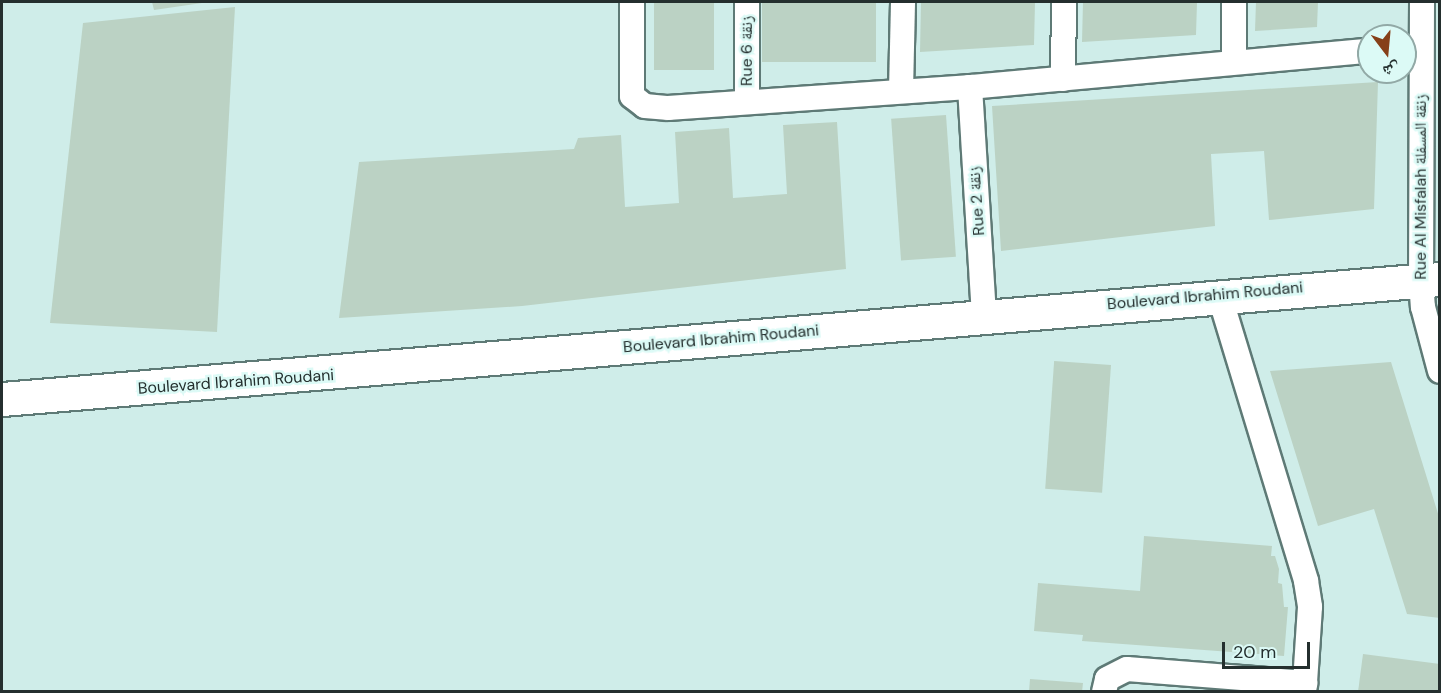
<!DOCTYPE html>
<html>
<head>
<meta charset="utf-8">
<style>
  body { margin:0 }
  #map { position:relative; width:1441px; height:693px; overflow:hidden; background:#cfede9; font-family:"DM Sans","Noto Naskh Arabic",sans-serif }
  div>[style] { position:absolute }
  .building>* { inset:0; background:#bbd2c4; transform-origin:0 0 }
  .roads { filter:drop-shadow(2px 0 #5e7a76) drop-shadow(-2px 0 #5e7a76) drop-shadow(0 2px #5e7a76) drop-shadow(0 -2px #5e7a76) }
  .street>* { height:24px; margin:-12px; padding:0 12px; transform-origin:12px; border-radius:12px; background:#fff }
  .secondary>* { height:33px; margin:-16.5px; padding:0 16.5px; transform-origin:16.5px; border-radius:16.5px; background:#fff }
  span { translate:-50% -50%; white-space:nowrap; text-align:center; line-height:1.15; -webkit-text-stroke:5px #dcfaf6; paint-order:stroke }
  .street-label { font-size:16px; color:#242f2e }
  .frame { position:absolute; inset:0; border:3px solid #242f2e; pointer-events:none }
  .north { position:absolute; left:1357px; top:24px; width:60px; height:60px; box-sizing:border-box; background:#dcfaf6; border:2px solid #92a9a6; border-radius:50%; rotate:164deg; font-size:16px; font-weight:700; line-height:24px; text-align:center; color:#242f2e }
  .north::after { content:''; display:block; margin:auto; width:21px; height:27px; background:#864019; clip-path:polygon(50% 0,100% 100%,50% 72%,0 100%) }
  .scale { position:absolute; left:1222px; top:642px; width:88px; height:27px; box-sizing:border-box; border:3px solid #242f2e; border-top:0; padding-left:8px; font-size:18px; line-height:21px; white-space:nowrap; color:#242f2e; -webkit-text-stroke:4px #dcfaf6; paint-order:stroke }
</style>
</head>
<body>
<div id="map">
  <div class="building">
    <div style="clip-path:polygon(152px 2px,202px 2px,202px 3px,154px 10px)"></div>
    <div style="left:654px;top:2px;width:60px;height:68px"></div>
    <div style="left:762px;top:2px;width:114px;height:60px"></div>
    <div style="clip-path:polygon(921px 2px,1035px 2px,1034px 45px,920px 52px)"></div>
    <div style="clip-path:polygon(1083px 2px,1197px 2px,1196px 35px,1082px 42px)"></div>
    <div style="clip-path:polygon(1256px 2px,1318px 2px,1317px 27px,1255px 31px)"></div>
    <div style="clip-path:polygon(235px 7px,217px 332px,50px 323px,83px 23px)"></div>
    <div style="clip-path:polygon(1378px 82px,1374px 209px,1269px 220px,1264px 151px,1211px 154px,1215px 226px,1001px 251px,992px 106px)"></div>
    <div style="left:946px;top:115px;width:142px;height:55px;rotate:86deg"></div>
    <div style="clip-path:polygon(837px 122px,846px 269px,522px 306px,339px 318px,359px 162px,574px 149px,578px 138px,621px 135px,625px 207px,679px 203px,675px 132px,729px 128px,733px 198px,787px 194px,783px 125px)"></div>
    <div style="clip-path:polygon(1391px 362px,1440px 520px,1440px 618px,1407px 614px,1374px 509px,1318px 526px,1270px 371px)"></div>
    <div style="left:1111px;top:365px;width:128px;height:57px;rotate:94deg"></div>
    <div style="clip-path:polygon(1144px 536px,1272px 546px,1271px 556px,1275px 556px,1279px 569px,1278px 583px,1282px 584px,1284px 607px,1288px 607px,1284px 656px,1082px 641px,1083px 635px,1034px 631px,1038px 583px,1140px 591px)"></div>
    <div style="clip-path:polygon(1363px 654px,1440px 664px,1440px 692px,1358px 692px)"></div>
    <div style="clip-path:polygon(1030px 679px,1083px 683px,1082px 692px,1029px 692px)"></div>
  </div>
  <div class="roads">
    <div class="street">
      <div style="left:632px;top:2px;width:94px;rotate:90deg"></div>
      <div style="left:632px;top:96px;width:16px;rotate:38deg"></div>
      <div style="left:645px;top:106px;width:24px;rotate:5deg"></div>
      <div style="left:669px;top:108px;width:302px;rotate:-4deg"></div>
      <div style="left:970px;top:87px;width:401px;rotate:-5.2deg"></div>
      <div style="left:1234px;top:2px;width:60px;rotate:90deg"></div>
      <div style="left:1422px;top:2px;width:278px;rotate:90.2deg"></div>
      <div style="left:1421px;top:280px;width:27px;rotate:86deg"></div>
      <div style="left:1423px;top:307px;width:66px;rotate:75.1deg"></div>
      <div style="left:1063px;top:79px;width:77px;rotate:-89.3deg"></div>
      <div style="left:970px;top:87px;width:228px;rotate:86.5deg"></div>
      <div style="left:901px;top:91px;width:89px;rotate:-88.7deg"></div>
      <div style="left:747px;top:101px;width:99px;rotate:-90deg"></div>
      <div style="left:1219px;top:294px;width:300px;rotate:73.1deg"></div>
      <div style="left:1306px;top:581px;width:26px;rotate:81deg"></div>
      <div style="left:1310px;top:607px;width:76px;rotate:93.8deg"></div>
      <div style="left:1104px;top:692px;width:13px;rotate:-77deg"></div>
      <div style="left:1107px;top:679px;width:22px;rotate:-27deg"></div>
      <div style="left:1127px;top:669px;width:179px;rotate:4.5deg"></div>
      <div style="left:1305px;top:683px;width:9px;rotate:96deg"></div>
    </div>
    <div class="secondary">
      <div style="left:2px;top:399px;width:1443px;rotate:-4.77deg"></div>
    </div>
  </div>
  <div class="street-label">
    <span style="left:747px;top:51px;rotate:-90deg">Rue 6 زنقة</span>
    <span style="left:1421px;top:187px;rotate:-90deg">Rue Al Misfalah زنقة المسفلة</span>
    <span style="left:977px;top:201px;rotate:-94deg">Rue 2 زنقة</span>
    <span style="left:1205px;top:296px;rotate:-5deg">Boulevard Ibrahim Roudani</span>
    <span style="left:721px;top:339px;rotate:-5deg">Boulevard Ibrahim Roudani</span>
    <span style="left:236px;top:382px;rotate:-4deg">Boulevard Ibrahim Roudani</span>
  </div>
  <div class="frame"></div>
  <div class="north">ش</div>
  <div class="scale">20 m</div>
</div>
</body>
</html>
